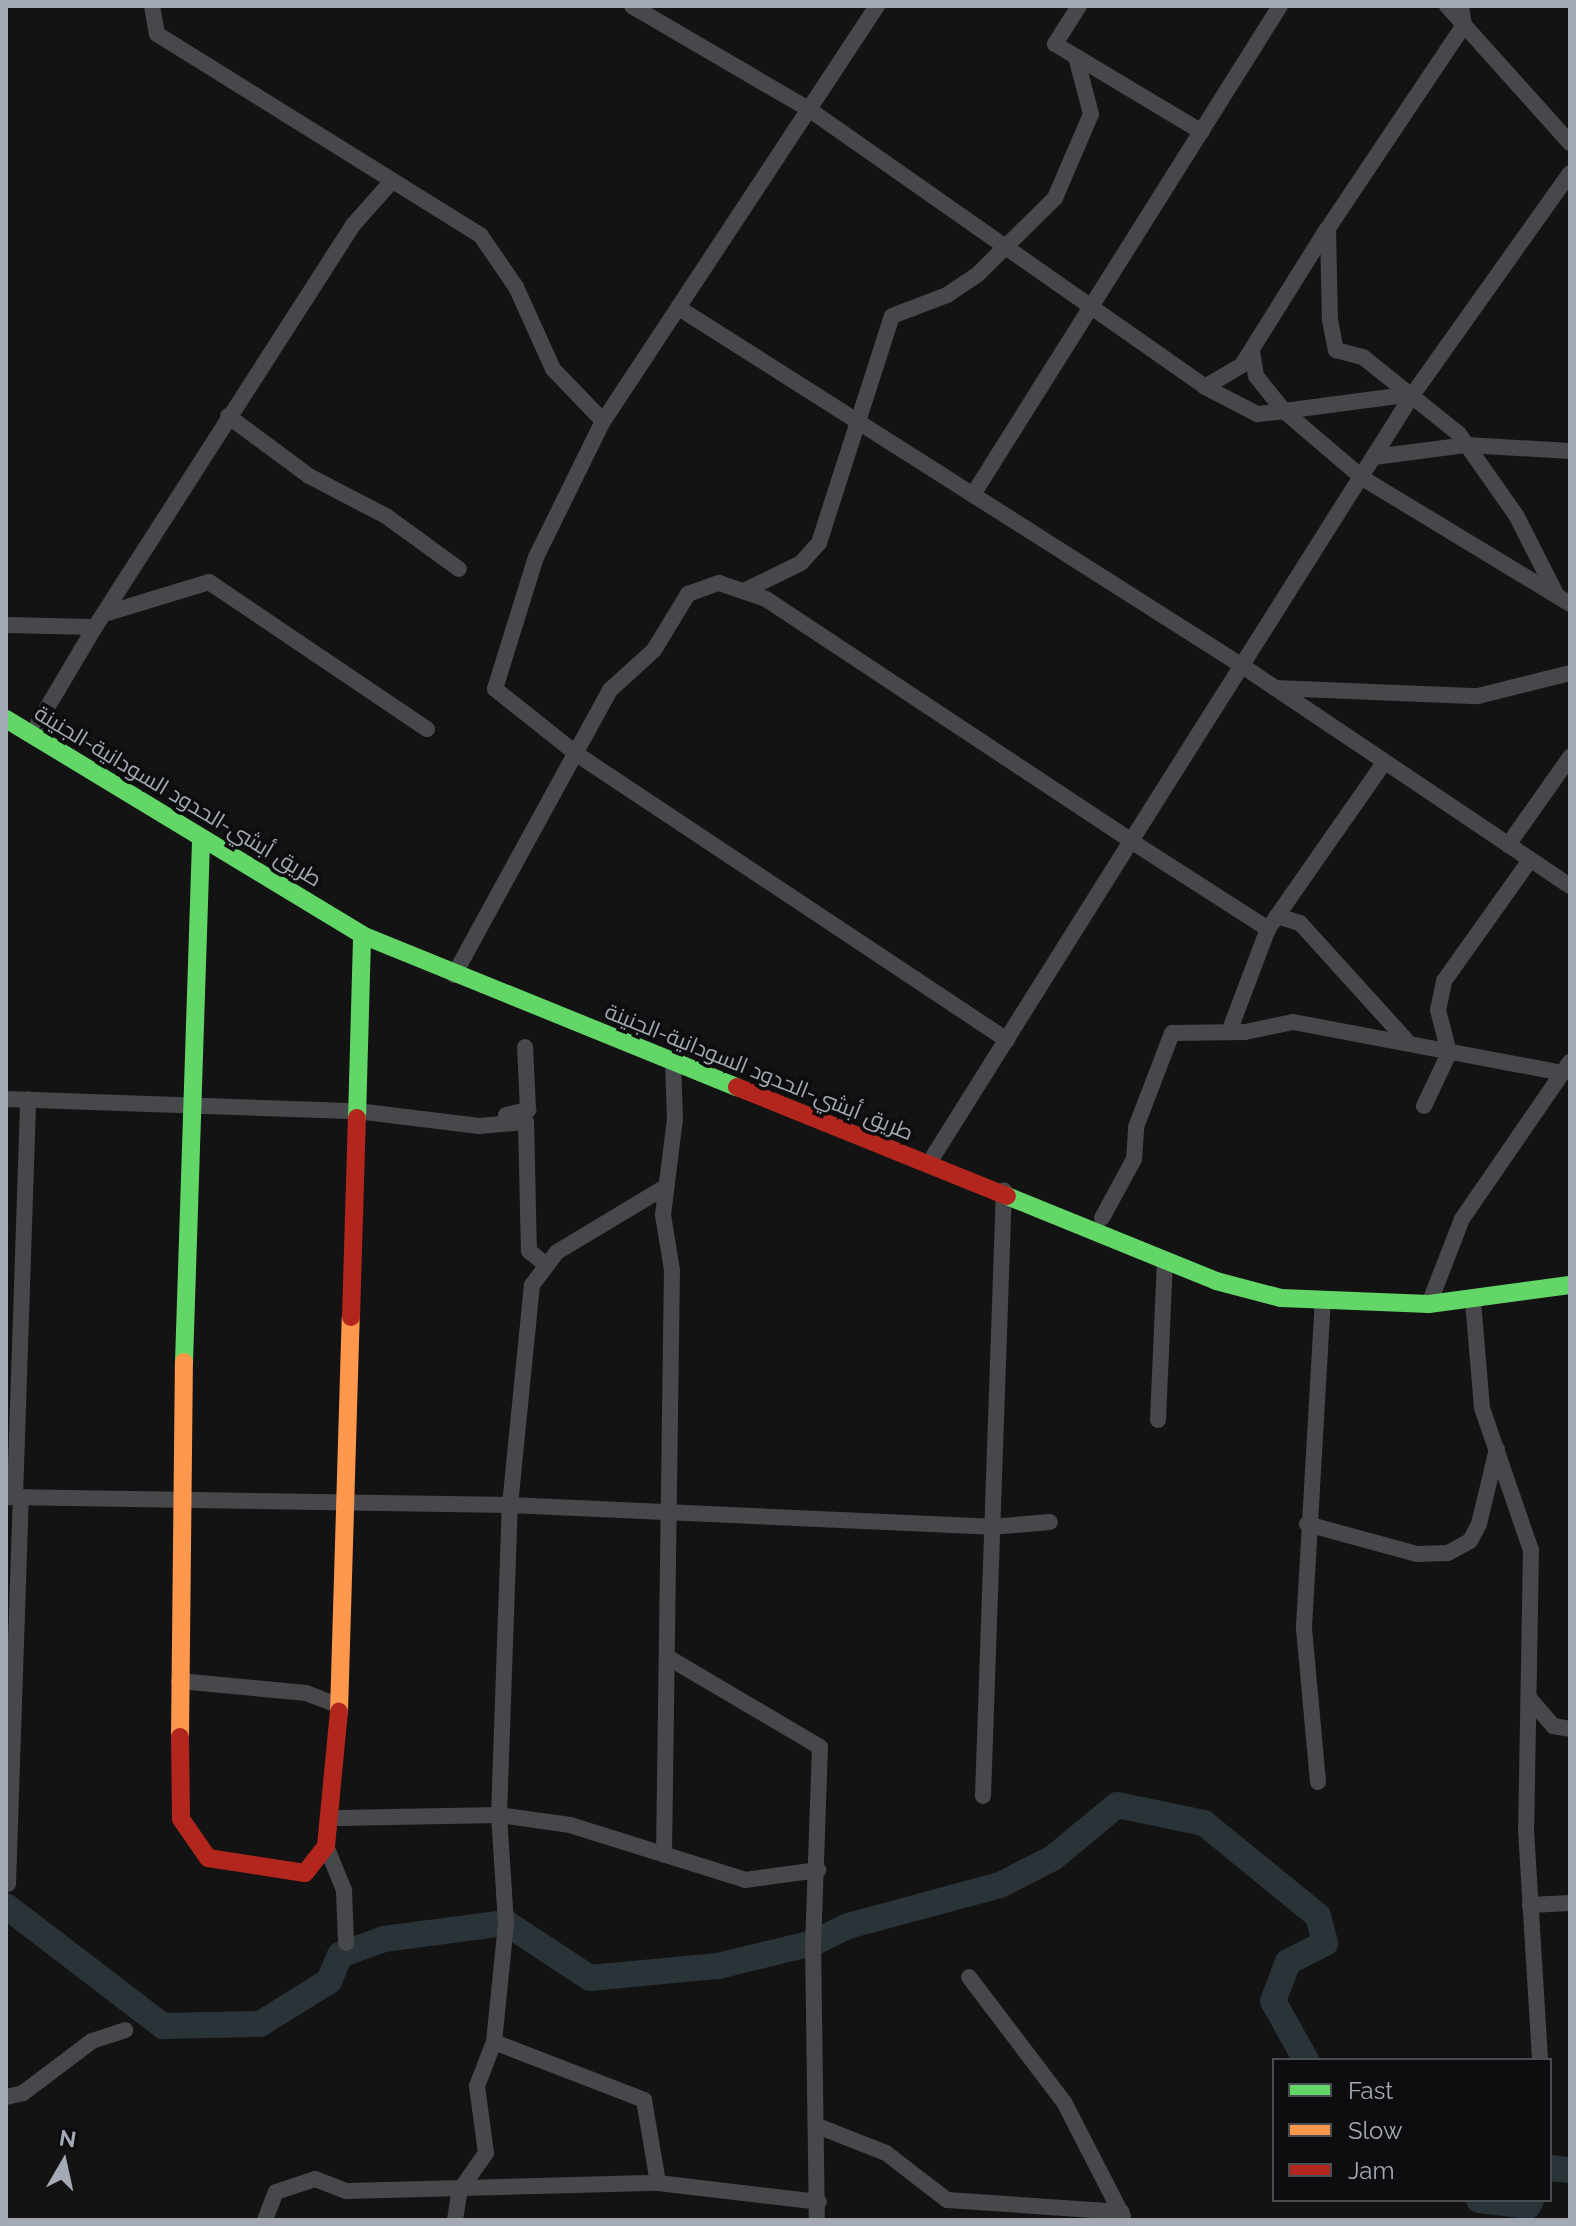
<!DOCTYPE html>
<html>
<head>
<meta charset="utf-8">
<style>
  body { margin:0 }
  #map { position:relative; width:1576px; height:2226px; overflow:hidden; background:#131313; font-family:Raleway,Cairo,sans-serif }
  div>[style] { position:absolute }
  .river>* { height:26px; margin:-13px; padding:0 13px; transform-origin:13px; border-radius:13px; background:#293338 }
  .street>* { height:16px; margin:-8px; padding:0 8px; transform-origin:8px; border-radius:8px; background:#47484c }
  .fast>* { height:18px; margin:-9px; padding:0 9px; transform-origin:9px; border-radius:9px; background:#63d668 }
  .slow>* { height:18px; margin:-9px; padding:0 9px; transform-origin:9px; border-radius:9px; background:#ff974d }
  .jam>* { height:18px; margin:-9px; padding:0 9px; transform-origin:9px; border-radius:9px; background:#b3261e }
  span { translate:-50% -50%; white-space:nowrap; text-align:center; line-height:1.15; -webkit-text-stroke:7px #0d0d0f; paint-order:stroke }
  .street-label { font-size:22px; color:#a3aab5 }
  .frame { position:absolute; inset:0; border:8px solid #a3aab5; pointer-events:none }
  .legend { position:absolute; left:1272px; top:2058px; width:280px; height:144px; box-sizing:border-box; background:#0d0d0f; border:2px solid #494c51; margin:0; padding:10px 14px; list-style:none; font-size:24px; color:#a3aab5 }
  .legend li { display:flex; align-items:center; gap:16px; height:40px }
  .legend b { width:40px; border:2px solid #494c51 }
  .north { position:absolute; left:24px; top:2122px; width:80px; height:80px; -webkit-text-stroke:6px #0d0d0f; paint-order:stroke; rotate:9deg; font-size:22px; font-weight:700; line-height:32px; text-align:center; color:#a3aab5 }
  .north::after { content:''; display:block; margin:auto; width:28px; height:36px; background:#a3aab5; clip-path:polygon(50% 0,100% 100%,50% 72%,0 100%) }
</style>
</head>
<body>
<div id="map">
  <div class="river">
    <div style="left:6px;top:1906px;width:198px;rotate:37.4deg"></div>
    <div style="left:163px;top:2026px;width:97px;rotate:-1.2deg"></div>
    <div style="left:260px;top:2024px;width:81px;rotate:-31.9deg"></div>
    <div style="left:329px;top:1981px;width:28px;rotate:-67deg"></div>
    <div style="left:340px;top:1955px;width:47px;rotate:-20deg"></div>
    <div style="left:384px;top:1939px;width:123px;rotate:-7.5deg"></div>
    <div style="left:506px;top:1923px;width:100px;rotate:33.2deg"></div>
    <div style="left:590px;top:1978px;width:129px;rotate:-5.4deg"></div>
    <div style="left:718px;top:1966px;width:98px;rotate:-13.6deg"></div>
    <div style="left:813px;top:1943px;width:39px;rotate:-26deg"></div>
    <div style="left:848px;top:1926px;width:157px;rotate:-15.1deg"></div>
    <div style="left:1000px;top:1885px;width:59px;rotate:-27deg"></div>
    <div style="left:1053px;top:1858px;width:83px;rotate:-39.6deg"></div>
    <div style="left:1117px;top:1805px;width:89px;rotate:11.7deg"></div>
    <div style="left:1204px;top:1823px;width:147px;rotate:39.2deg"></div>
    <div style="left:1318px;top:1916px;width:28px;rotate:75deg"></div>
    <div style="left:1325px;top:1943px;width:42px;rotate:152.8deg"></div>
    <div style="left:1288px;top:1962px;width:42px;rotate:111deg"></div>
    <div style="left:1273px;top:2001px;width:68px;rotate:60.8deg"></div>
    <div style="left:1550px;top:2168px;width:20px;rotate:6deg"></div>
    <div style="left:1479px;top:2200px;width:49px;rotate:7deg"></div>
    <div style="left:1528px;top:2206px;width:7px;rotate:-63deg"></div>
  </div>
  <div class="street">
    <div style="left:152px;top:6px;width:28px;rotate:80deg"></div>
    <div style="left:157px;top:34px;width:382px;rotate:31.9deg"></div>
    <div style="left:481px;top:236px;width:62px;rotate:55.5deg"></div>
    <div style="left:516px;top:287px;width:90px;rotate:65.7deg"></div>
    <div style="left:553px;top:369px;width:72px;rotate:46.1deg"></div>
    <div style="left:632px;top:6px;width:206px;rotate:30.3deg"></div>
    <div style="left:810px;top:110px;width:482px;rotate:35deg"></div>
    <div style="left:1205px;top:387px;width:59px;rotate:27.4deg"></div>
    <div style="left:1257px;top:414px;width:27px;rotate:-6deg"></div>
    <div style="left:1284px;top:411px;width:105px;rotate:40.4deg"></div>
    <div style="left:1364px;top:479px;width:241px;rotate:31.2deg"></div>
    <div style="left:877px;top:6px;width:497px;rotate:123.4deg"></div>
    <div style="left:603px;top:421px;width:152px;rotate:116.2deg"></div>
    <div style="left:536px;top:557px;width:138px;rotate:107.3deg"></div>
    <div style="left:495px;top:689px;width:106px;rotate:38.5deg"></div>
    <div style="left:578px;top:755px;width:515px;rotate:33.6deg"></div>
    <div style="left:1079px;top:6px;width:45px;rotate:122.3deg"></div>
    <div style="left:1055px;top:44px;width:171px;rotate:30.9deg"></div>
    <div style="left:1447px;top:6px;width:184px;rotate:48.1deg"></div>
    <div style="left:1461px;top:6px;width:19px;rotate:81deg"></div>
    <div style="left:1464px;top:25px;width:244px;rotate:123.8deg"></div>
    <div style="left:1328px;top:228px;width:92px;rotate:88.8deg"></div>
    <div style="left:1330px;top:320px;width:31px;rotate:79deg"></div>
    <div style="left:1336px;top:350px;width:28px;rotate:15deg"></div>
    <div style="left:1363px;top:357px;width:123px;rotate:38.7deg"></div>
    <div style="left:1459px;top:434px;width:99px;rotate:54.9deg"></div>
    <div style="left:1516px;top:515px;width:86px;rotate:63.1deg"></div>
    <div style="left:682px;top:310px;width:662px;rotate:32.42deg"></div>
    <div style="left:1241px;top:665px;width:396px;rotate:33.9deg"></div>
    <div style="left:1252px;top:351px;width:25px;rotate:81deg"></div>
    <div style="left:1256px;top:376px;width:45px;rotate:51.3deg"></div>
    <div style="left:1284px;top:411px;width:130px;rotate:-7.5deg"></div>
    <div style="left:1205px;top:387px;width:43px;rotate:-30.7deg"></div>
    <div style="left:1242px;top:365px;width:160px;rotate:-58deg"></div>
    <div style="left:228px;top:416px;width:101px;rotate:36.5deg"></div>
    <div style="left:309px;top:476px;width:87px;rotate:27.5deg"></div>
    <div style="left:386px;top:516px;width:90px;rotate:36deg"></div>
    <div style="left:1374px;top:457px;width:94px;rotate:-7.4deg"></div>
    <div style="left:1467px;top:445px;width:103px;rotate:3.3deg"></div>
    <div style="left:974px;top:493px;width:575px;rotate:-57.86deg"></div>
    <div style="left:746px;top:590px;width:61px;rotate:-26.1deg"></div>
    <div style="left:801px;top:563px;width:27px;rotate:-48deg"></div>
    <div style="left:819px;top:543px;width:238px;rotate:-72.2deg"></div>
    <div style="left:892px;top:316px;width:59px;rotate:-20.9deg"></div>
    <div style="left:947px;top:295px;width:37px;rotate:-34deg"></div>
    <div style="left:978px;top:274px;width:108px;rotate:-44.6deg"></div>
    <div style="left:1055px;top:198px;width:91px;rotate:-66.8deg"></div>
    <div style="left:1091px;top:114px;width:59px;rotate:-104.7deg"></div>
    <div style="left:104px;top:614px;width:110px;rotate:-16.9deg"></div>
    <div style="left:209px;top:582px;width:263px;rotate:34deg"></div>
    <div style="left:6px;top:625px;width:89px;rotate:1.3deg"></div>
    <div style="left:95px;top:627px;width:478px;rotate:-57.3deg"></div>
    <div style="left:353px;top:225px;width:59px;rotate:-48.4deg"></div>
    <div style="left:1275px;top:688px;width:203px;rotate:2.3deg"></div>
    <div style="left:1478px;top:696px;width:95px;rotate:-14deg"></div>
    <div style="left:38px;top:723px;width:112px;rotate:-59.3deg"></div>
    <div style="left:1508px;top:845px;width:108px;rotate:-54.8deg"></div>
    <div style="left:1277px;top:916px;width:24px;rotate:17deg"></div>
    <div style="left:1300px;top:923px;width:159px;rotate:47.8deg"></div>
    <div style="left:454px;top:975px;width:325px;rotate:-61.3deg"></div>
    <div style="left:610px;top:690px;width:59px;rotate:-42.3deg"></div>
    <div style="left:654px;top:650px;width:66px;rotate:-58.7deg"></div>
    <div style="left:688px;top:594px;width:33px;rotate:-20deg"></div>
    <div style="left:719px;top:583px;width:50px;rotate:18.8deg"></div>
    <div style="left:766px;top:599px;width:438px;rotate:33.5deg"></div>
    <div style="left:1131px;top:841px;width:529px;rotate:-57.75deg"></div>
    <div style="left:1413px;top:394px;width:271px;rotate:-54.6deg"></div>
    <div style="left:1229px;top:1032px;width:110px;rotate:-69.3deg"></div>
    <div style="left:1268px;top:929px;width:203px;rotate:-55.1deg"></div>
    <div style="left:6px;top:1099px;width:351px;rotate:2deg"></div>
    <div style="left:357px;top:1111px;width:123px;rotate:7deg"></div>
    <div style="left:479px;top:1126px;width:47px;rotate:-4.9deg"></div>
    <div style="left:526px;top:1122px;width:129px;rotate:88.7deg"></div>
    <div style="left:529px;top:1251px;width:21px;rotate:39deg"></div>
    <div style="left:1424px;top:1106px;width:59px;rotate:-64.7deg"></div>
    <div style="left:1449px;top:1053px;width:44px;rotate:-104.3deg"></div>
    <div style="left:1438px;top:1010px;width:30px;rotate:-78deg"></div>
    <div style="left:1444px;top:981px;width:148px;rotate:-54.6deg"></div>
    <div style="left:506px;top:1115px;width:23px;rotate:-13deg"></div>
    <div style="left:528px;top:1110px;width:63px;rotate:-92.7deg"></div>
    <div style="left:934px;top:1155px;width:371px;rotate:-57.9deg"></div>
    <div style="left:1131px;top:841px;width:163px;rotate:32.7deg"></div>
    <div style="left:1102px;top:1218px;width:67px;rotate:-61.5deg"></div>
    <div style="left:1134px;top:1159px;width:32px;rotate:-86deg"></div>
    <div style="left:1136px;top:1127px;width:101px;rotate:-69deg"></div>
    <div style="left:1172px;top:1033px;width:73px;rotate:-0.8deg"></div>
    <div style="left:1245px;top:1032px;width:49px;rotate:-11.8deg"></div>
    <div style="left:1293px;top:1022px;width:274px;rotate:10.7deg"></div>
    <div style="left:1473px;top:1301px;width:107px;rotate:85.2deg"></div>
    <div style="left:1482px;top:1408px;width:150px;rotate:71deg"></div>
    <div style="left:1531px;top:1550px;width:280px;rotate:91deg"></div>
    <div style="left:1526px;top:1830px;width:230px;rotate:86.5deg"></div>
    <div style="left:1429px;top:1304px;width:91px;rotate:-68.8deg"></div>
    <div style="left:1462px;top:1219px;width:191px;rotate:-55.5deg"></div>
    <div style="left:1158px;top:1420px;width:159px;rotate:-87.5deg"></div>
    <div style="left:6px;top:1497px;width:504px;rotate:0.91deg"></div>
    <div style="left:510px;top:1505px;width:482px;rotate:2.6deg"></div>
    <div style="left:991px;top:1527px;width:59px;rotate:-4.8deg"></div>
    <div style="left:15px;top:1497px;width:398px;rotate:-88.1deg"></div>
    <div style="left:1307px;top:1524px;width:114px;rotate:15.3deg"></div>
    <div style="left:1417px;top:1554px;width:31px;rotate:-2deg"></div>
    <div style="left:1448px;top:1553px;width:25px;rotate:-29deg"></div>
    <div style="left:1470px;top:1541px;width:19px;rotate:-62deg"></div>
    <div style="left:1479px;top:1524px;width:77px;rotate:-76.5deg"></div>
    <div style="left:669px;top:1658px;width:175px;rotate:30.5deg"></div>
    <div style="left:820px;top:1747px;width:196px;rotate:92deg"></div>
    <div style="left:813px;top:1943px;width:277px;rotate:89.2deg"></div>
    <div style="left:179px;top:1681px;width:128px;rotate:5.4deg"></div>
    <div style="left:306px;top:1693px;width:36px;rotate:21deg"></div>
    <div style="left:1529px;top:1698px;width:37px;rotate:49deg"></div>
    <div style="left:1553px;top:1726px;width:17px;rotate:10deg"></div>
    <div style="left:1318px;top:1782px;width:156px;rotate:-95.2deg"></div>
    <div style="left:1304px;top:1627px;width:327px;rotate:-86.7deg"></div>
    <div style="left:983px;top:1796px;width:606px;rotate:-88.02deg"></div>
    <div style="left:339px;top:1818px;width:160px;rotate:-1.1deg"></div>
    <div style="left:499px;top:1815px;width:72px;rotate:8deg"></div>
    <div style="left:570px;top:1825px;width:183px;rotate:17.4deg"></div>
    <div style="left:745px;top:1880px;width:74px;rotate:-7.8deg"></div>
    <div style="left:326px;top:1846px;width:48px;rotate:67.8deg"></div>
    <div style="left:344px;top:1890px;width:53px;rotate:87.8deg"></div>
    <div style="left:664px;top:1855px;width:585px;rotate:-89.22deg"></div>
    <div style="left:672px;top:1270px;width:56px;rotate:-99.3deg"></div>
    <div style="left:663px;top:1215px;width:97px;rotate:-82.9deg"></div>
    <div style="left:675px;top:1119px;width:57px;rotate:-92deg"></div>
    <div style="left:8px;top:1884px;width:385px;rotate:-88.1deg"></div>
    <div style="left:1530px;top:1905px;width:40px;rotate:-2.9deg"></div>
    <div style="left:969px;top:1977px;width:157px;rotate:52.8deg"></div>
    <div style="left:1064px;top:2102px;width:129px;rotate:62.8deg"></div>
    <div style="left:494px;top:2042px;width:161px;rotate:21.1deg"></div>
    <div style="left:644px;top:2100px;width:84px;rotate:80.4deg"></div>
    <div style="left:6px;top:2097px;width:17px;rotate:-13deg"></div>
    <div style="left:23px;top:2093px;width:86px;rotate:-37deg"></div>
    <div style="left:92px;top:2041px;width:35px;rotate:-18deg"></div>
    <div style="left:820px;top:2127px;width:71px;rotate:21.5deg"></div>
    <div style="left:886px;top:2153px;width:77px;rotate:37.6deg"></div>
    <div style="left:947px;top:2200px;width:175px;rotate:3.9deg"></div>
    <div style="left:265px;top:2220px;width:30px;rotate:-69deg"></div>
    <div style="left:276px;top:2192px;width:41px;rotate:-18.4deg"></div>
    <div style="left:315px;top:2179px;width:34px;rotate:21deg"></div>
    <div style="left:347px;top:2191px;width:311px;rotate:-1.5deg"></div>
    <div style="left:658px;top:2183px;width:162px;rotate:6.7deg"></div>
    <div style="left:455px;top:2220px;width:30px;rotate:-81deg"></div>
    <div style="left:460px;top:2190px;width:45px;rotate:-54.9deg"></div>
    <div style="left:486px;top:2153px;width:68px;rotate:-97.7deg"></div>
    <div style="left:477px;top:2086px;width:47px;rotate:-68.9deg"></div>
    <div style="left:494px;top:2042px;width:120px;rotate:-84.2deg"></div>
    <div style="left:506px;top:1923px;width:108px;rotate:-93.7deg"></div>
    <div style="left:499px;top:1815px;width:310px;rotate:-88deg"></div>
    <div style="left:510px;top:1505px;width:221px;rotate:-84.3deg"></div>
    <div style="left:532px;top:1285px;width:41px;rotate:-52.9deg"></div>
    <div style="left:557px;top:1252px;width:126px;rotate:-31deg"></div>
  </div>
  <div class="fast">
    <div style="left:6px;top:719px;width:416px;rotate:31.2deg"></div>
    <div style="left:362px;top:935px;width:405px;rotate:22.1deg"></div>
    <div style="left:357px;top:1118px;width:183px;rotate:-88.4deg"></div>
    <div style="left:1007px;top:1196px;width:226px;rotate:22.1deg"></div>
    <div style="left:1216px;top:1281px;width:67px;rotate:14.7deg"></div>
    <div style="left:1281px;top:1298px;width:148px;rotate:2.3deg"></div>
    <div style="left:1429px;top:1304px;width:142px;rotate:-7.7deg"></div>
    <div style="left:184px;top:1362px;width:521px;rotate:-88.13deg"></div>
  </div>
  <div class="slow">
    <div style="left:339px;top:1712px;width:395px;rotate:-88.3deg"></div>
    <div style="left:180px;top:1737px;width:375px;rotate:-89.4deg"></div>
  </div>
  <div class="jam">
    <div style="left:737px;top:1087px;width:291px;rotate:22deg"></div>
    <div style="left:351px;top:1317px;width:199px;rotate:-88.3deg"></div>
    <div style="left:180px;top:1737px;width:82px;rotate:89.3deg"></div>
    <div style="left:181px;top:1819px;width:47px;rotate:55.3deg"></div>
    <div style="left:208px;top:1858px;width:98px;rotate:8.8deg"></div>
    <div style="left:305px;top:1873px;width:34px;rotate:-52deg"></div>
    <div style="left:326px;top:1846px;width:135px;rotate:-84.5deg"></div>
  </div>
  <div class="street-label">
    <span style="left:178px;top:796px;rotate:31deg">طريق أبشي-الحدود السودانية-الجنينة</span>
    <span style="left:759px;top:1072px;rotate:22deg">طريق أبشي-الحدود السودانية-الجنينة</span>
  </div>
  <div class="frame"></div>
  <ul class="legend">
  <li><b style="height:10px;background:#63d668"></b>Fast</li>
  <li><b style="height:10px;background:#ff974d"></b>Slow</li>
  <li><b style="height:10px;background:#b3261e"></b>Jam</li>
  </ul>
  <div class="north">N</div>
</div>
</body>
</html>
